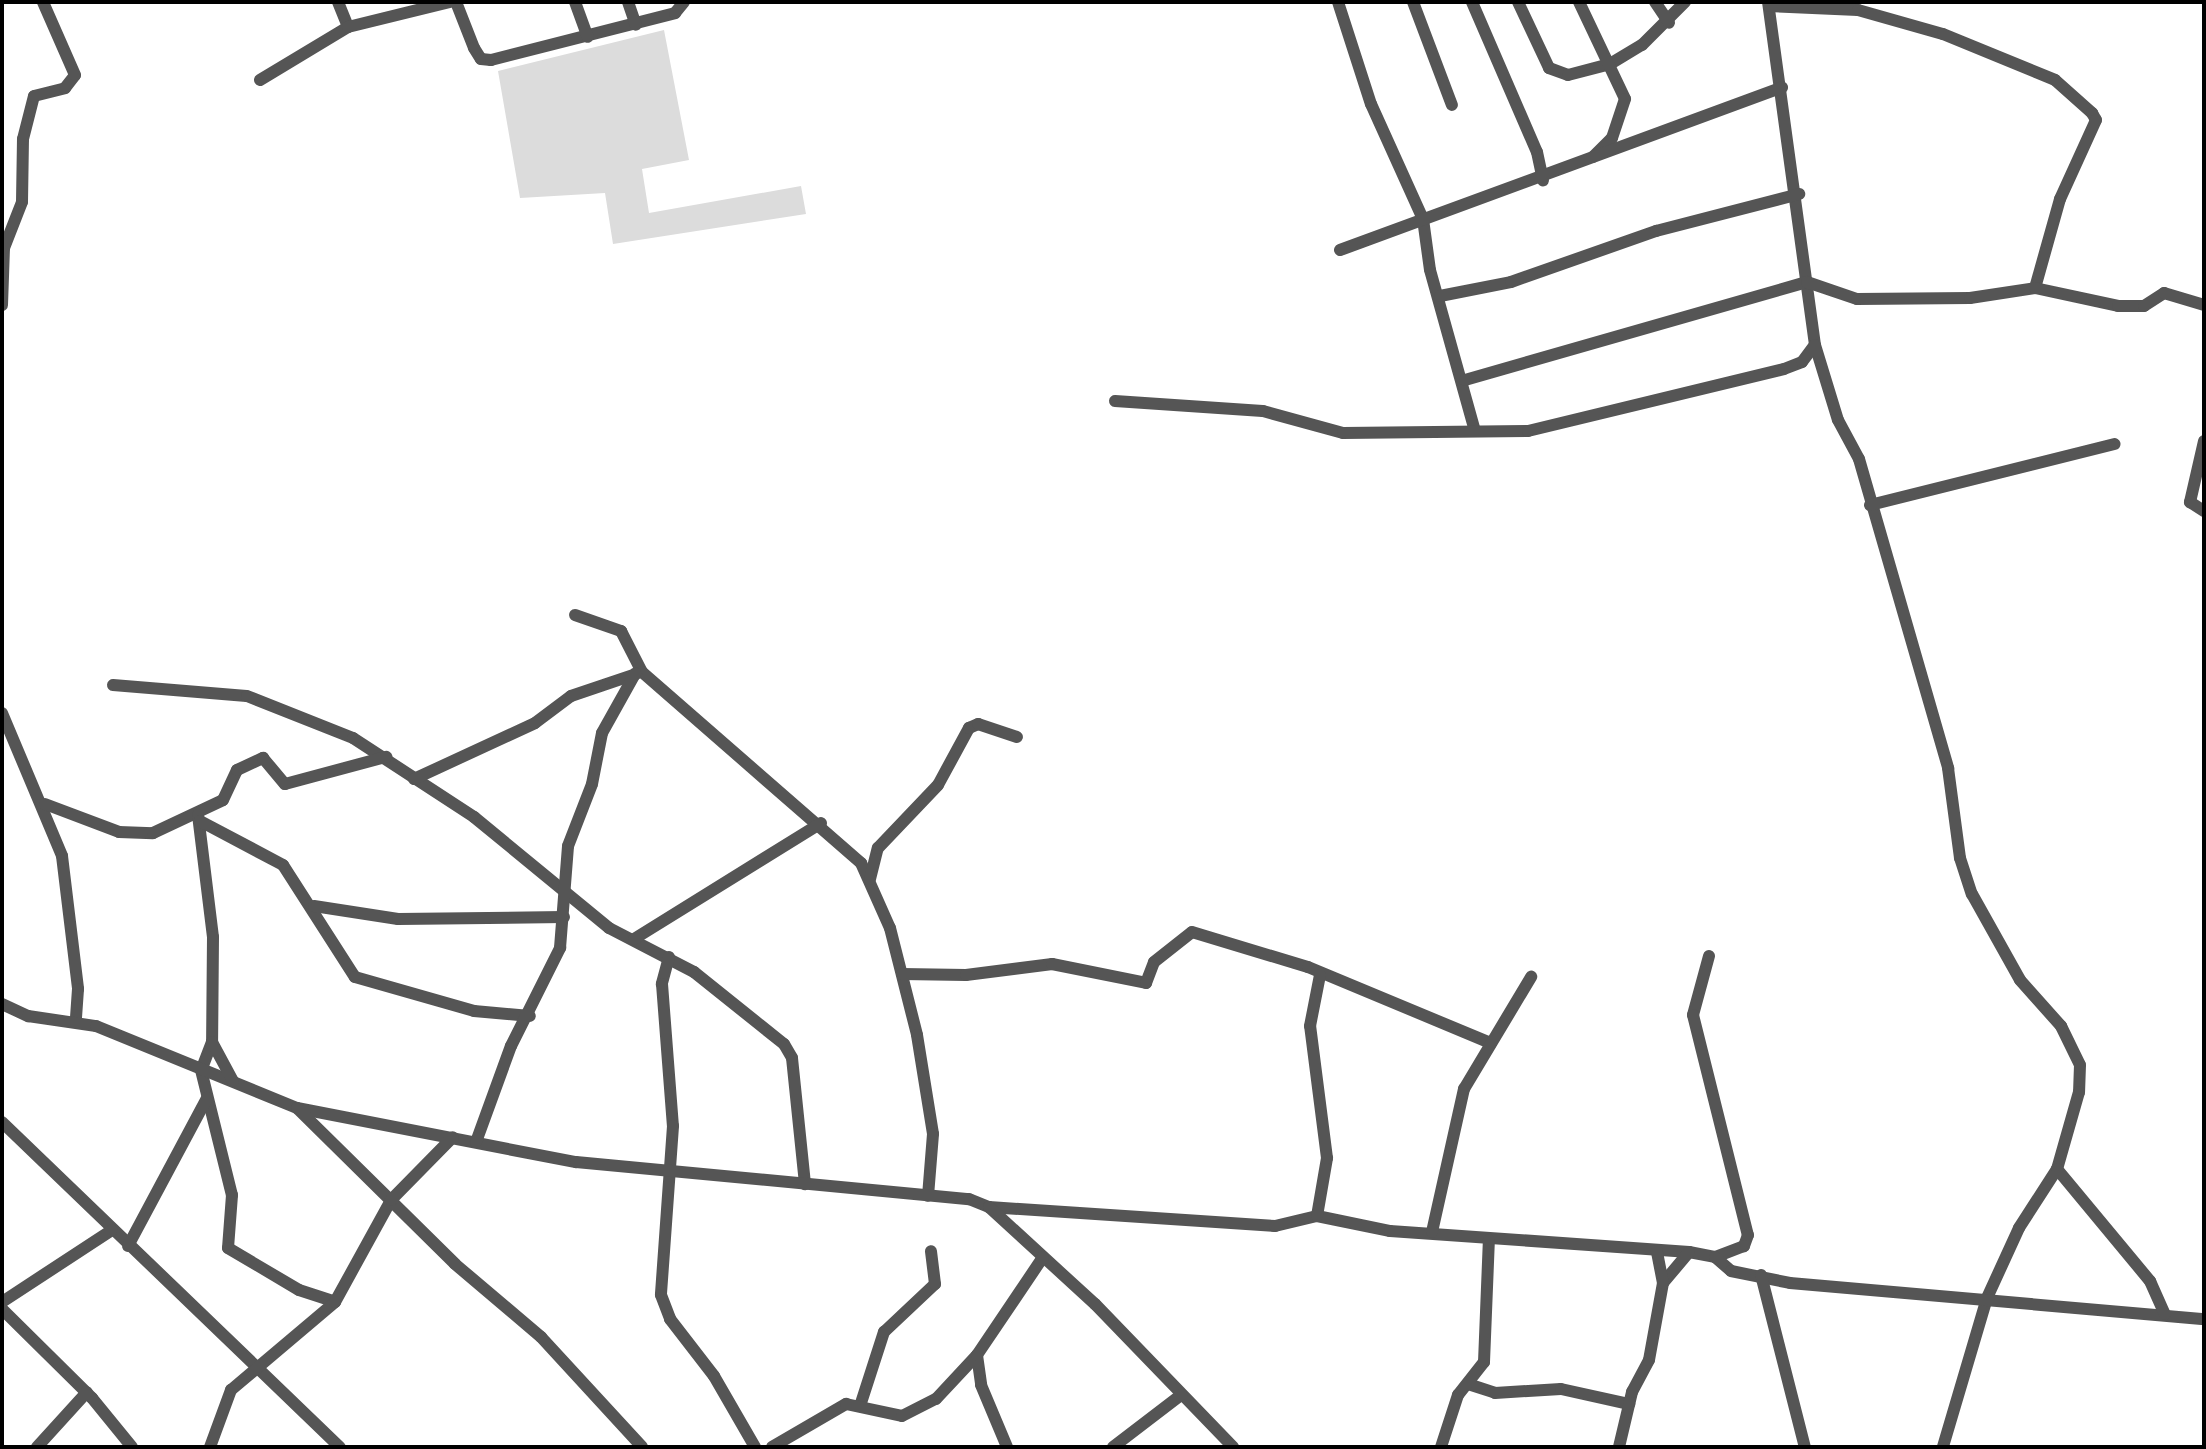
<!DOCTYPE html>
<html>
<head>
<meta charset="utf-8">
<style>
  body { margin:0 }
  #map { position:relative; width:2206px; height:1449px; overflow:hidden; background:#fff; font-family:"Space Grotesk",sans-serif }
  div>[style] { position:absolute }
  .green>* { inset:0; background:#dcdcdc }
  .minor>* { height:12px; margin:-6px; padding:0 6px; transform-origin:6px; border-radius:6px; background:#555 }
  span { translate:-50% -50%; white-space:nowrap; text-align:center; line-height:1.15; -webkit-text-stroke:7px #fff; paint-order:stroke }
  .frame { position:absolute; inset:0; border:4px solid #000; pointer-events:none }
</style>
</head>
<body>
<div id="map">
  <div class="green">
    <div style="clip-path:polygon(664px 30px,689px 160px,642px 169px,649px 213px,801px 186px,806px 214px,613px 244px,605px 193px,520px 198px,498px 71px)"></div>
  </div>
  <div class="minor">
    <div style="left:338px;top:2px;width:27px;rotate:68deg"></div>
    <div style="left:456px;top:2px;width:49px;rotate:68.6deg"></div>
    <div style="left:474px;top:48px;width:13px;rotate:58deg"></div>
    <div style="left:481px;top:59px;width:10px;rotate:6deg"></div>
    <div style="left:491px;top:60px;width:190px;rotate:-14.3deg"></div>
    <div style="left:675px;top:13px;width:14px;rotate:-51deg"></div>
    <div style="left:575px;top:2px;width:37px;rotate:70deg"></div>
    <div style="left:628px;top:2px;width:24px;rotate:71deg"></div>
    <div style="left:1338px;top:2px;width:107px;rotate:72.1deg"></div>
    <div style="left:1371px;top:104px;width:126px;rotate:65.7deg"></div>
    <div style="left:1423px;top:219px;width:51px;rotate:82.2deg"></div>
    <div style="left:1430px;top:270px;width:167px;rotate:74.4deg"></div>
    <div style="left:1413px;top:2px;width:110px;rotate:69.3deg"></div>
    <div style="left:1472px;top:2px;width:163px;rotate:66.6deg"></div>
    <div style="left:1537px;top:152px;width:29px;rotate:78deg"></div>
    <div style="left:1518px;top:2px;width:73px;rotate:64.8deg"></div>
    <div style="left:1549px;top:68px;width:20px;rotate:20deg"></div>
    <div style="left:1568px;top:75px;width:43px;rotate:-14.7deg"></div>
    <div style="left:1610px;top:64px;width:37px;rotate:-31deg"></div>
    <div style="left:1642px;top:45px;width:61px;rotate:-45deg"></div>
    <div style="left:1579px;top:2px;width:107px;rotate:64.6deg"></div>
    <div style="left:1625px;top:99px;width:41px;rotate:108.4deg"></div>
    <div style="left:1612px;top:138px;width:27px;rotate:135deg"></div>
    <div style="left:1655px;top:2px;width:25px;rotate:56deg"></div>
    <div style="left:1768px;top:2px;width:346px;rotate:82.2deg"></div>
    <div style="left:1815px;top:345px;width:78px;rotate:73deg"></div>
    <div style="left:1838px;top:420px;width:44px;rotate:61.7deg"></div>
    <div style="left:1859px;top:459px;width:322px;rotate:73.9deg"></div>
    <div style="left:1948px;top:768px;width:91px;rotate:82.4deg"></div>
    <div style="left:1960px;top:858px;width:38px;rotate:72deg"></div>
    <div style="left:1972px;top:894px;width:98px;rotate:60.8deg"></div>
    <div style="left:2020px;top:980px;width:62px;rotate:48.3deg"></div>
    <div style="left:2061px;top:1026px;width:43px;rotate:64deg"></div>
    <div style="left:2080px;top:1065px;width:27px;rotate:92deg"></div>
    <div style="left:2079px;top:1092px;width:80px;rotate:105.9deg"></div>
    <div style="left:2057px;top:1169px;width:70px;rotate:122.8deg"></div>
    <div style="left:2019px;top:1228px;width:77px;rotate:114.6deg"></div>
    <div style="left:1987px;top:1298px;width:155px;rotate:106.5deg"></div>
    <div style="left:1769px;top:6px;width:89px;rotate:2.6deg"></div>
    <div style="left:1858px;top:10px;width:88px;rotate:15.8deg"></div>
    <div style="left:1943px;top:34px;width:121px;rotate:22.3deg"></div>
    <div style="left:2055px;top:80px;width:50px;rotate:41.7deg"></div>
    <div style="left:2092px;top:113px;width:8px;rotate:60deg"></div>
    <div style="left:2096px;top:120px;width:87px;rotate:114.5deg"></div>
    <div style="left:2060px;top:199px;width:92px;rotate:105.7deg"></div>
    <div style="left:260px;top:80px;width:103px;rotate:-31.1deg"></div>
    <div style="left:348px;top:27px;width:105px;rotate:-13.8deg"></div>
    <div style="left:1340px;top:250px;width:471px;rotate:-20.2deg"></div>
    <div style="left:1440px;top:296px;width:72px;rotate:-11.2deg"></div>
    <div style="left:1511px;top:282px;width:154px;rotate:-19.4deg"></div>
    <div style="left:1656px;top:231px;width:148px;rotate:-14.5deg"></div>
    <div style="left:2px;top:305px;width:57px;rotate:-88deg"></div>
    <div style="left:4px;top:248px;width:49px;rotate:-68.6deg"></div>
    <div style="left:22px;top:202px;width:63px;rotate:-89.1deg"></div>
    <div style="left:23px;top:139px;width:44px;rotate:-75.7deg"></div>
    <div style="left:34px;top:96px;width:32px;rotate:-14deg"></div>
    <div style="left:65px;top:88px;width:16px;rotate:-52deg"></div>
    <div style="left:75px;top:75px;width:80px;rotate:-113.7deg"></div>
    <div style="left:1465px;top:380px;width:356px;rotate:-16deg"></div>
    <div style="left:1807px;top:282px;width:53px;rotate:18.8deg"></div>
    <div style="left:1857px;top:299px;width:113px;rotate:-0.5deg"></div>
    <div style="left:1970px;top:298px;width:66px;rotate:-8.7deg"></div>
    <div style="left:2035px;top:288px;width:85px;rotate:12.2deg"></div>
    <div style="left:2118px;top:306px;width:26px"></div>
    <div style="left:2144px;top:306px;width:24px;rotate:-33deg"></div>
    <div style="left:2164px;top:293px;width:42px;rotate:16.7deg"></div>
    <div style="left:1115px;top:401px;width:148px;rotate:3.9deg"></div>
    <div style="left:1263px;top:411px;width:83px;rotate:15.4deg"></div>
    <div style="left:1343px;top:433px;width:185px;rotate:-0.6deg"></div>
    <div style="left:1528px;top:431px;width:263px;rotate:-13.6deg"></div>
    <div style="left:1784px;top:369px;width:19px;rotate:-21deg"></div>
    <div style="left:1802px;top:362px;width:21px;rotate:-53deg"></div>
    <div style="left:2204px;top:441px;width:63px;rotate:102.9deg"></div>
    <div style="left:2190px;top:502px;width:17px;rotate:33deg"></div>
    <div style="left:1870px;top:505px;width:252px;rotate:-14deg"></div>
    <div style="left:575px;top:615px;width:49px;rotate:19.2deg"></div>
    <div style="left:621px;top:631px;width:46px;rotate:62.9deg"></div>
    <div style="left:642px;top:672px;width:291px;rotate:41.1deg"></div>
    <div style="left:861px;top:863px;width:71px;rotate:66deg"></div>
    <div style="left:890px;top:928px;width:110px;rotate:75.8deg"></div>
    <div style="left:917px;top:1035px;width:100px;rotate:80.8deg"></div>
    <div style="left:933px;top:1134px;width:62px;rotate:94.6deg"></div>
    <div style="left:113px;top:685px;width:134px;rotate:4.7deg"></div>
    <div style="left:247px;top:696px;width:114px;rotate:21.6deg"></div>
    <div style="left:353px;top:738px;width:145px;rotate:33.1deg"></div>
    <div style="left:474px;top:817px;width:175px;rotate:39.4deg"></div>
    <div style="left:609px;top:928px;width:96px;rotate:27.4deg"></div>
    <div style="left:694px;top:972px;width:115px;rotate:38.7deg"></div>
    <div style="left:784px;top:1044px;width:16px;rotate:60deg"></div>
    <div style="left:792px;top:1058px;width:127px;rotate:84.1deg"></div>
    <div style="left:2px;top:713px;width:155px;rotate:67.2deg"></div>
    <div style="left:62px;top:856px;width:134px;rotate:83.1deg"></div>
    <div style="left:78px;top:989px;width:32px;rotate:94deg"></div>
    <div style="left:414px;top:779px;width:133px;rotate:-24.8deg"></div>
    <div style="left:535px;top:723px;width:45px;rotate:-36.9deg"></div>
    <div style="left:571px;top:696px;width:69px;rotate:-18.7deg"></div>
    <div style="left:45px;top:804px;width:79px;rotate:20.7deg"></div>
    <div style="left:119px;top:832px;width:34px;rotate:2deg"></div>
    <div style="left:153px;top:833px;width:77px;rotate:-25.2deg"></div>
    <div style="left:223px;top:800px;width:33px;rotate:-65deg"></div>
    <div style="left:237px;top:770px;width:29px;rotate:-25deg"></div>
    <div style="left:263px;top:758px;width:34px;rotate:50deg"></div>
    <div style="left:285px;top:784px;width:105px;rotate:-15deg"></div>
    <div style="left:198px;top:815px;width:123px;rotate:83deg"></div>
    <div style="left:213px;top:937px;width:105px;rotate:90.5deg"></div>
    <div style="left:212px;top:1042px;width:30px;rotate:111deg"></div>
    <div style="left:201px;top:1070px;width:129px;rotate:76.1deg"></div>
    <div style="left:232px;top:1195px;width:53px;rotate:94.3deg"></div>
    <div style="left:228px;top:1248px;width:82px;rotate:30.6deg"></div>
    <div style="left:299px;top:1290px;width:38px;rotate:18deg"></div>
    <div style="left:200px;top:821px;width:94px;rotate:27.9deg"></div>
    <div style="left:283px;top:865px;width:133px;rotate:57.3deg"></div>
    <div style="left:355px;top:977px;width:124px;rotate:15.9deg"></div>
    <div style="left:474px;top:1011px;width:56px;rotate:5.1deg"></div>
    <div style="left:870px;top:879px;width:32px;rotate:-76deg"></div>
    <div style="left:878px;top:848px;width:87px;rotate:-46.4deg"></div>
    <div style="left:938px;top:785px;width:65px;rotate:-61.5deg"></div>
    <div style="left:969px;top:728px;width:10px;rotate:-24deg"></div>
    <div style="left:978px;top:724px;width:41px;rotate:18.4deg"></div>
    <div style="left:314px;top:906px;width:85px;rotate:8.8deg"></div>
    <div style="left:398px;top:919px;width:166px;rotate:-0.7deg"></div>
    <div style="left:634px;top:939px;width:220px;rotate:-31.8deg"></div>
    <div style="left:1709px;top:956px;width:61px;rotate:105.2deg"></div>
    <div style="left:1693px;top:1015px;width:227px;rotate:76deg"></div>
    <div style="left:1748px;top:1235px;width:12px;rotate:110deg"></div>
    <div style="left:1744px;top:1246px;width:31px;rotate:159deg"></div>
    <div style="left:669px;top:957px;width:28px;rotate:105deg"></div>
    <div style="left:662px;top:984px;width:142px;rotate:85.6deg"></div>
    <div style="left:673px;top:1126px;width:169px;rotate:94.1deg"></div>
    <div style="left:661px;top:1295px;width:26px;rotate:69deg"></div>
    <div style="left:670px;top:1319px;width:72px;rotate:52.3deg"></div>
    <div style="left:714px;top:1376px;width:82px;rotate:60deg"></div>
    <div style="left:902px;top:974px;width:64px;rotate:0.9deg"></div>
    <div style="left:966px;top:975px;width:87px;rotate:-7.3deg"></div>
    <div style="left:1052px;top:964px;width:96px;rotate:11.4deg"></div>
    <div style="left:1146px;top:983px;width:22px;rotate:-69deg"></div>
    <div style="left:1154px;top:962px;width:48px;rotate:-38.3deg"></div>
    <div style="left:1192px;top:932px;width:121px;rotate:16.8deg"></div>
    <div style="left:1308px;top:967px;width:198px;rotate:22.6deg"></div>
    <div style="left:2px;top:1004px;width:29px;rotate:25deg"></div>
    <div style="left:28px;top:1016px;width:69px;rotate:8.4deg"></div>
    <div style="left:96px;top:1026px;width:217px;rotate:22.2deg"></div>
    <div style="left:297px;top:1108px;width:284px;rotate:11deg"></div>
    <div style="left:576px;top:1162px;width:395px;rotate:5.4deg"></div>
    <div style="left:969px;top:1199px;width:22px;rotate:22deg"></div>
    <div style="left:989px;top:1207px;width:287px;rotate:3.8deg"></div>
    <div style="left:1275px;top:1226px;width:43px;rotate:-13.4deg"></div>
    <div style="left:1317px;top:1216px;width:75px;rotate:11.6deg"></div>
    <div style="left:1390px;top:1231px;width:300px;rotate:4deg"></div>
    <div style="left:1689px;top:1252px;width:26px;rotate:11deg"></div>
    <div style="left:1715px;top:1257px;width:21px;rotate:41deg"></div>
    <div style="left:1731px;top:1271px;width:60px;rotate:11.5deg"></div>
    <div style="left:1790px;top:1283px;width:416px;rotate:5deg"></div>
    <div style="left:212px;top:1042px;width:44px;rotate:61.7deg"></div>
    <div style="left:297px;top:1108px;width:222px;rotate:44.6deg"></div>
    <div style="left:455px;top:1264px;width:113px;rotate:40.3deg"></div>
    <div style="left:541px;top:1337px;width:149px;rotate:47.4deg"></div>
    <div style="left:2px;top:1122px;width:469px;rotate:43.9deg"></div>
    <div style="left:476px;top:1142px;width:102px;rotate:-70deg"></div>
    <div style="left:511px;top:1046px;width:110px;rotate:-63.4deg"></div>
    <div style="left:560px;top:948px;width:102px;rotate:-85.5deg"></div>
    <div style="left:568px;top:846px;width:66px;rotate:-68.8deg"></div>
    <div style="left:592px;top:784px;width:52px;rotate:-78.9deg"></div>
    <div style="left:602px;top:733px;width:68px;rotate:-60.8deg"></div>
    <div style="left:2057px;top:1169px;width:146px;rotate:50.3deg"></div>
    <div style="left:2150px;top:1281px;width:36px;rotate:66deg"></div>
    <div style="left:989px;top:1207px;width:144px;rotate:42.5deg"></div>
    <div style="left:1095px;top:1304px;width:199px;rotate:46deg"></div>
    <div style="left:1317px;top:1216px;width:59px;rotate:-80.2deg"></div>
    <div style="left:1327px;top:1158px;width:133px;rotate:-97.3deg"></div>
    <div style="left:1310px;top:1026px;width:52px;rotate:-78.9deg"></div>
    <div style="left:1432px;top:1232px;width:147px;rotate:-77.4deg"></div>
    <div style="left:1464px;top:1089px;width:131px;rotate:-59.1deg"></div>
    <div style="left:128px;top:1246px;width:168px;rotate:-61.9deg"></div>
    <div style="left:1761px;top:1275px;width:178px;rotate:75.7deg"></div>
    <div style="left:1663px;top:1283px;width:40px;rotate:-50deg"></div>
    <div style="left:2px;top:1302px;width:131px;rotate:-33.2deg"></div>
    <div style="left:2px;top:1309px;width:127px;rotate:44.7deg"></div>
    <div style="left:92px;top:1398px;width:63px;rotate:50.8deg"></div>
    <div style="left:977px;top:1355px;width:30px;rotate:82deg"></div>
    <div style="left:981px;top:1385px;width:67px;rotate:67.2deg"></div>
    <div style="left:1468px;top:1384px;width:28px;rotate:18deg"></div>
    <div style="left:1495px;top:1393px;width:66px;rotate:-3.5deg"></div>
    <div style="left:1561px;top:1389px;width:70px;rotate:12.4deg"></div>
    <div style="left:861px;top:1403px;width:75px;rotate:-72.1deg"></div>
    <div style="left:884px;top:1332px;width:70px;rotate:-43.3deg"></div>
    <div style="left:935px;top:1284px;width:33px;rotate:-97deg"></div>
    <div style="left:37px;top:1447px;width:74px;rotate:-47.7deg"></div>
    <div style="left:210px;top:1447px;width:61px;rotate:-69.8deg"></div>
    <div style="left:231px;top:1390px;width:136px;rotate:-40.2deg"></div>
    <div style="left:335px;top:1302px;width:116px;rotate:-61.2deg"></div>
    <div style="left:391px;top:1200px;width:88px;rotate:-45.5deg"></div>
    <div style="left:772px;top:1447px;width:86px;rotate:-30.2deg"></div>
    <div style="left:846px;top:1404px;width:57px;rotate:12.1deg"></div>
    <div style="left:902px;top:1416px;width:38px;rotate:-27deg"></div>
    <div style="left:936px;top:1399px;width:60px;rotate:-47deg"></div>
    <div style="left:977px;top:1355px;width:118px;rotate:-56deg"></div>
    <div style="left:1113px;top:1447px;width:86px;rotate:-37.4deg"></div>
    <div style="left:1441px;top:1447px;width:55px;rotate:-71.9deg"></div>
    <div style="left:1458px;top:1395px;width:42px;rotate:-51.8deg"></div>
    <div style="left:1484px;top:1362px;width:122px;rotate:-87.7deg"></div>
    <div style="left:1619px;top:1447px;width:57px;rotate:-76.7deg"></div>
    <div style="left:1632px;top:1392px;width:36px;rotate:-62deg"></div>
    <div style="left:1649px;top:1360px;width:78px;rotate:-79.7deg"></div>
    <div style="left:1663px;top:1283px;width:33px;rotate:-101deg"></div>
  </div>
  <div class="frame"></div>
</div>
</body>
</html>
